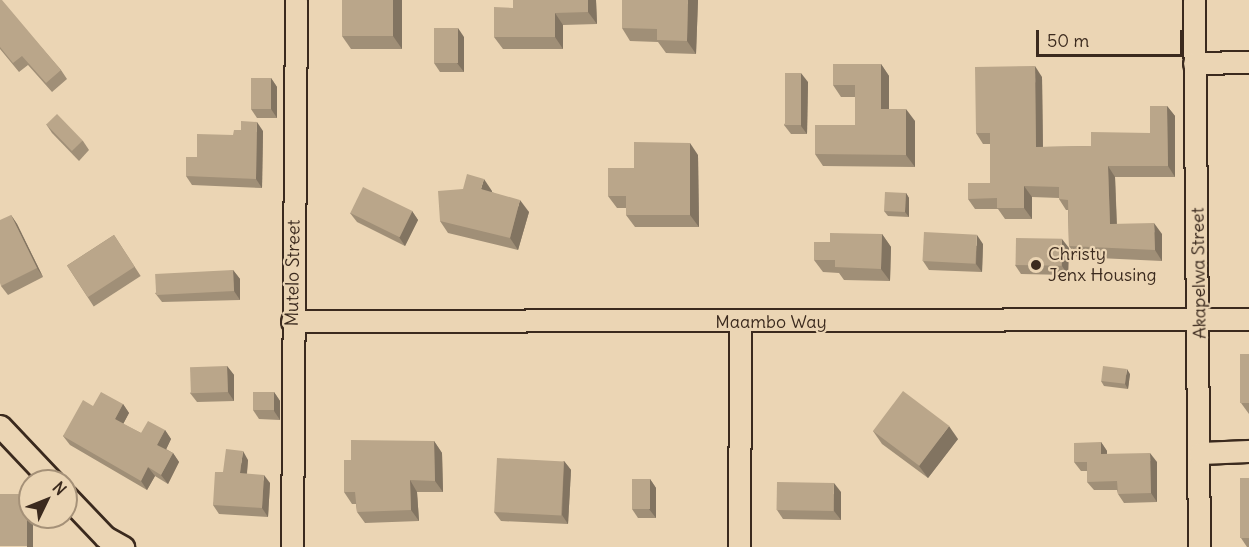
<!DOCTYPE html>
<html>
<head>
<meta charset="utf-8">
<style>
  body { margin:0 }
  #map { position:relative; width:1249px; height:547px; overflow:hidden; background:#ebd5b4; font-family:Delius,sans-serif }
  div>[style] { position:absolute }
  .roads { filter:drop-shadow(2px 0 #3b2a1e) drop-shadow(-2px 0 #3b2a1e) drop-shadow(0 2px #3b2a1e) drop-shadow(0 -2px #3b2a1e) }
  .street>* { height:21px; margin:-10.5px; padding:0 10.5px; transform-origin:10.5px; border-radius:10.5px; background:#ebd5b4 }
  .wall>* { inset:0; background:#a08f77; transform-origin:0 0 }
  .shaded-wall>* { inset:0; background:#827461 }
  .building>* { inset:0; background:#baa68a; transform-origin:0 0 }
  .dots>* { width:16px; height:16px; translate:-50% -50%; box-sizing:border-box; border:3px solid #ebd5b4; border-radius:50% }
  span { translate:-50% -50%; white-space:nowrap; text-align:center; line-height:1.15; -webkit-text-stroke:4.5px #ebd5b4; paint-order:stroke }
  .poi-label { font-size:18px; color:#3b2a1e }
  .left { translate:0 -50%; text-align:left }
  .street-label { font-size:18px; color:#3b2a1e }
  .north { position:absolute; left:18px; top:469px; width:60px; height:60px; box-sizing:border-box; background:#ebd5b4; border:2px solid #a59178; border-radius:50%; rotate:47deg; font-size:16px; font-weight:700; line-height:24px; text-align:center; color:#3b2a1e }
  .north::after { content:''; display:block; margin:auto; width:21px; height:27px; background:#3b2a1e; clip-path:polygon(50% 0,100% 100%,50% 72%,0 100%) }
  .scale { position:absolute; left:1036px; top:30px; width:147px; height:27px; box-sizing:border-box; border:3px solid #3b2a1e; border-top:0; padding-left:8px; font-size:18px; line-height:21px; white-space:nowrap; color:#3b2a1e; -webkit-text-stroke:4px #ebd5b4; paint-order:stroke }
</style>
</head>
<body>
<div id="map">
  <div class="roads">
    <div class="street">
      <div style="left:1194px;top:0;width:547px;rotate:89.48deg"></div>
      <div style="left:1194px;top:63px;width:55px;rotate:-1deg"></div>
      <div style="left:292px;top:321px;width:957px;rotate:-0.12deg"></div>
      <div style="left:0;top:426px;width:76px;rotate:46.6deg"></div>
      <div style="left:1200px;top:453px;width:49px;rotate:-2.3deg"></div>
      <div style="left:66px;top:496px;width:57px;rotate:46.4deg"></div>
      <div style="left:105px;top:537px;width:21px;rotate:29deg"></div>
      <div style="left:292px;top:547px;width:547px;rotate:-89.58deg"></div>
      <div style="left:739px;top:547px;width:225px;rotate:-89.7deg"></div>
    </div>
  </div>
  <div class="wall">
    <div style="clip-path:polygon(0 0,61px 70px,67px 79px,52px 92px,28px 65px,19px 72px,0 49px)"></div>
    <div style="clip-path:polygon(402px 0,402px 49px,351px 49px,342px 36px)"></div>
    <div style="clip-path:polygon(596px 0,597px 24px,563px 25px,563px 49px,503px 49px,494px 37px,513px 8px)"></div>
    <div style="clip-path:polygon(698px 0,696px 54px,666px 53px,658px 42px,630px 41px,622px 28px)"></div>
    <div style="clip-path:polygon(464px 37px,464px 72px,440px 72px,434px 63px)"></div>
    <div style="clip-path:polygon(881px 64px,889px 76px,889px 109px,915px 121px,915px 167px,823px 166px,815px 154px,855px 125px,855px 97px,841px 97px,833px 85px)"></div>
    <div style="clip-path:polygon(1042px 77px,1043px 147px,1091px 146px,1150px 133px,1167px 106px,1175px 116px,1175px 177px,1115px 177px,1117px 224px,1162px 234px,1162px 261px,1077px 257px,1069px 246px,1068px 210px,1066px 210px,1059px 199px,1059px 198px,1032px 197px,1032px 219px,1005px 219px,998px 209px,975px 209px,968px 199px,990px 183px,990px 144px,983px 144px,976px 133px)"></div>
    <div style="clip-path:polygon(271px 78px,277px 87px,277px 118px,257px 118px,251px 109px)"></div>
    <div style="clip-path:polygon(808px 82px,807px 134px,791px 134px,784px 125px)"></div>
    <div style="clip-path:polygon(46px 124px,83px 141px,89px 150px,79px 161px,52px 133px)"></div>
    <div style="clip-path:polygon(263px 131px,262px 188px,192px 185px,186px 176px,197px 157px,233px 135px)"></div>
    <div style="clip-path:polygon(698px 155px,699px 227px,635px 227px,626px 215px,626px 208px,617px 208px,608px 196px,634px 168px)"></div>
    <div style="clip-path:polygon(463px 189px,492px 191px,492px 192px,529px 212px,518px 250px,448px 233px,440px 221px)"></div>
    <div style="clip-path:polygon(906px 193px,909px 198px,909px 217px,888px 216px,884px 211px)"></div>
    <div style="clip-path:polygon(412px 211px,418px 220px,405px 246px,357px 222px,350px 213px)"></div>
    <div style="clip-path:polygon(11px 215px,17px 224px,43px 277px,8px 295px,1px 286px)"></div>
    <div style="clip-path:polygon(882px 234px,891px 247px,890px 281px,844px 280px,839px 273px,823px 272px,814px 260px,830px 242px)"></div>
    <div style="left:114px;top:235px;width:49px;height:56px;rotate:57deg"></div>
    <div style="clip-path:polygon(983px 244px,982px 272px,929px 270px,923px 261px)"></div>
    <div style="clip-path:polygon(1069px 248px,1068px 275px,1021px 274px,1015px 265px)"></div>
    <div style="clip-path:polygon(233px 270px,240px 279px,240px 300px,162px 302px,155px 293px)"></div>
    <div style="clip-path:polygon(1249px 354px,1249px 414px,1241px 403px)"></div>
    <div style="clip-path:polygon(227px 366px,234px 375px,234px 401px,197px 402px,190px 393px)"></div>
    <div style="clip-path:polygon(1130px 374px,1128px 389px,1104px 386px,1101px 381px)"></div>
    <div style="clip-path:polygon(274px 392px,280px 401px,280px 420px,259px 419px,253px 410px)"></div>
    <div style="clip-path:polygon(123px 404px,129px 413px,123px 424px,141px 433px,165px 430px,171px 439px,166px 449px,173px 453px,179px 462px,168px 484px,155px 476px,147px 490px,70px 445px,63px 436px,93px 406px)"></div>
    <div style="clip-path:polygon(873px 431px,958px 439px,928px 478px,882px 444px)"></div>
    <div style="clip-path:polygon(434px 441px,442px 453px,443px 492px,417px 492px,419px 521px,365px 523px,357px 512px,356px 504px,352px 504px,344px 492px,351px 460px)"></div>
    <div style="clip-path:polygon(1101px 442px,1107px 451px,1107px 454px,1157px 462px,1157px 502px,1124px 503px,1118px 494px,1117px 490px,1094px 490px,1087px 482px,1087px 471px,1081px 471px,1074px 462px)"></div>
    <div style="clip-path:polygon(248px 460px,247px 474px,270px 483px,268px 517px,219px 514px,213px 505px,223px 472px)"></div>
    <div style="clip-path:polygon(564px 461px,571px 470px,568px 524px,501px 521px,494px 512px)"></div>
    <div style="clip-path:polygon(1249px 478px,1249px 547px,1247px 547px,1241px 538px)"></div>
    <div style="clip-path:polygon(650px 479px,656px 488px,656px 518px,638px 518px,632px 509px)"></div>
    <div style="clip-path:polygon(841px 492px,841px 520px,783px 519px,777px 510px)"></div>
  </div>
  <div class="shaded-wall">
    <div style="clip-path:polygon(393px 0,402px 0,402px 49px,393px 36px)"></div>
    <div style="clip-path:polygon(588px 0,596px 0,597px 24px,588px 12px)"></div>
    <div style="clip-path:polygon(688px 0,698px 0,696px 54px,687px 41px)"></div>
    <div style="clip-path:polygon(555px 13px,563px 25px,563px 49px,555px 37px)"></div>
    <div style="clip-path:polygon(458px 28px,464px 37px,464px 72px,457px 63px)"></div>
    <div style="clip-path:polygon(881px 64px,889px 76px,889px 121px,881px 109px)"></div>
    <div style="clip-path:polygon(1035px 66px,1042px 77px,1043px 157px,1036px 147px)"></div>
    <div style="clip-path:polygon(801px 73px,808px 82px,807px 134px,801px 126px)"></div>
    <div style="clip-path:polygon(271px 78px,277px 87px,277px 118px,271px 109px)"></div>
    <div style="clip-path:polygon(1167px 106px,1175px 116px,1175px 177px,1168px 166px)"></div>
    <div style="clip-path:polygon(906px 109px,915px 121px,915px 167px,906px 155px)"></div>
    <div style="clip-path:polygon(257px 122px,263px 131px,262px 188px,256px 179px)"></div>
    <div style="clip-path:polygon(690px 143px,698px 155px,699px 227px,690px 215px)"></div>
    <div style="clip-path:polygon(1108px 166px,1115px 177px,1117px 234px,1110px 224px)"></div>
    <div style="clip-path:polygon(484px 179px,492px 191px,490px 201px,481px 189px)"></div>
    <div style="clip-path:polygon(1024px 186px,1032px 197px,1032px 219px,1024px 208px)"></div>
    <div style="clip-path:polygon(906px 193px,909px 198px,909px 217px,905px 212px)"></div>
    <div style="clip-path:polygon(520px 200px,529px 212px,518px 250px,510px 238px)"></div>
    <div style="clip-path:polygon(412px 211px,418px 220px,405px 246px,399px 237px)"></div>
    <div style="clip-path:polygon(11px 215px,17px 224px,43px 277px,37px 268px)"></div>
    <div style="clip-path:polygon(1154px 223px,1162px 234px,1162px 261px,1155px 250px)"></div>
    <div style="clip-path:polygon(882px 234px,891px 247px,890px 281px,881px 269px)"></div>
    <div style="clip-path:polygon(977px 235px,983px 244px,982px 272px,976px 264px)"></div>
    <div style="clip-path:polygon(1062px 239px,1069px 248px,1068px 275px,1062px 266px)"></div>
    <div style="clip-path:polygon(233px 270px,240px 279px,240px 300px,234px 291px)"></div>
    <div style="clip-path:polygon(227px 366px,234px 375px,234px 401px,228px 392px)"></div>
    <div style="clip-path:polygon(1127px 369px,1130px 374px,1128px 389px,1125px 384px)"></div>
    <div style="clip-path:polygon(274px 392px,280px 401px,280px 420px,274px 411px)"></div>
    <div style="clip-path:polygon(123px 404px,129px 413px,121px 428px,115px 419px)"></div>
    <div style="clip-path:polygon(949px 426px,958px 439px,928px 478px,919px 466px)"></div>
    <div style="clip-path:polygon(165px 430px,171px 439px,164px 454px,157px 445px)"></div>
    <div style="clip-path:polygon(434px 441px,442px 453px,443px 492px,435px 481px)"></div>
    <div style="clip-path:polygon(1101px 442px,1107px 451px,1107px 463px,1101px 454px)"></div>
    <div style="clip-path:polygon(243px 451px,248px 460px,246px 482px,240px 473px)"></div>
    <div style="clip-path:polygon(173px 453px,179px 462px,168px 484px,161px 475px)"></div>
    <div style="clip-path:polygon(1150px 453px,1157px 462px,1157px 502px,1151px 493px)"></div>
    <div style="clip-path:polygon(564px 461px,571px 470px,568px 524px,562px 515px)"></div>
    <div style="clip-path:polygon(148px 467px,155px 476px,147px 490px,141px 481px)"></div>
    <div style="clip-path:polygon(264px 475px,270px 483px,268px 517px,262px 508px)"></div>
    <div style="clip-path:polygon(650px 479px,656px 488px,656px 518px,649px 509px)"></div>
    <div style="clip-path:polygon(410px 480px,417px 492px,419px 521px,411px 510px)"></div>
    <div style="clip-path:polygon(834px 483px,841px 492px,841px 520px,834px 511px)"></div>
    <div style="clip-path:polygon(27px 494px,30px 499px,30px 517px,33px 517px,33px 547px,27px 547px)"></div>
  </div>
  <div class="building">
    <div style="clip-path:polygon(0 0,2px 0,61px 70px,46px 83px,22px 56px,13px 63px,0 47px)"></div>
    <div style="left:342px;top:0;width:51px;height:36px"></div>
    <div style="clip-path:polygon(513px 0,588px 0,588px 12px,555px 13px,555px 37px,494px 37px,494px 7px,513px 8px)"></div>
    <div style="clip-path:polygon(622px 0,688px 0,687px 41px,657px 40px,657px 29px,622px 28px)"></div>
    <div style="left:434px;top:28px;width:24px;height:35px"></div>
    <div style="clip-path:polygon(833px 64px,881px 64px,881px 109px,906px 109px,906px 155px,815px 154px,815px 125px,855px 125px,855px 85px,833px 85px)"></div>
    <div style="clip-path:polygon(1035px 66px,1036px 147px,1091px 146px,1091px 132px,1150px 133px,1150px 106px,1167px 106px,1168px 166px,1108px 166px,1110px 224px,1154px 223px,1155px 250px,1069px 246px,1068px 200px,1059px 199px,1059px 187px,1024px 186px,1024px 208px,997px 208px,997px 198px,968px 199px,968px 183px,990px 183px,990px 133px,976px 133px,975px 67px)"></div>
    <div style="left:785px;top:73px;width:16px;height:52px"></div>
    <div style="left:251px;top:78px;width:20px;height:31px"></div>
    <div style="left:57px;top:114px;width:37px;height:15px;rotate:46deg"></div>
    <div style="clip-path:polygon(241px 121px,257px 122px,256px 179px,186px 176px,186px 157px,197px 157px,197px 134px,233px 135px,234px 130px,241px 130px)"></div>
    <div style="clip-path:polygon(634px 142px,690px 143px,690px 215px,626px 215px,626px 196px,608px 196px,608px 168px,634px 168px)"></div>
    <div style="clip-path:polygon(467px 174px,484px 179px,481px 189px,520px 200px,510px 238px,440px 221px,438px 191px,463px 189px)"></div>
    <div style="left:363px;top:187px;width:55px;height:29px;rotate:26deg"></div>
    <div style="left:885px;top:192px;width:21px;height:19px;rotate:3deg"></div>
    <div style="clip-path:polygon(11px 215px,37px 268px,1px 286px,0 283px,0 220px)"></div>
    <div style="left:924px;top:232px;width:53px;height:29px;rotate:3deg"></div>
    <div style="clip-path:polygon(830px 233px,882px 234px,881px 269px,835px 267px,835px 260px,814px 260px,814px 242px,830px 242px)"></div>
    <div style="left:114px;top:235px;width:38px;height:56px;rotate:57deg"></div>
    <div style="left:1016px;top:238px;width:46px;height:27px;rotate:1deg"></div>
    <div style="left:233px;top:270px;width:21px;height:78px;rotate:87deg"></div>
    <div style="left:1240px;top:354px;width:9px;height:49px"></div>
    <div style="left:227px;top:366px;width:26px;height:37px;rotate:88deg"></div>
    <div style="left:1103px;top:366px;width:24px;height:15px;rotate:7deg"></div>
    <div style="left:903px;top:391px;width:58px;height:50px;rotate:37deg"></div>
    <div style="clip-path:polygon(101px 392px,123px 404px,115px 419px,141px 433px,148px 421px,165px 430px,157px 445px,173px 453px,161px 475px,148px 467px,141px 481px,63px 436px,83px 400px,93px 406px)"></div>
    <div style="left:253px;top:392px;width:21px;height:18px"></div>
    <div style="clip-path:polygon(351px 440px,434px 441px,435px 481px,410px 480px,411px 510px,357px 512px,355px 492px,344px 492px,344px 460px,351px 460px)"></div>
    <div style="clip-path:polygon(1101px 442px,1101px 454px,1150px 453px,1151px 493px,1118px 494px,1117px 481px,1087px 482px,1087px 462px,1074px 462px,1074px 443px)"></div>
    <div style="clip-path:polygon(226px 449px,243px 451px,240px 473px,264px 475px,262px 508px,213px 505px,215px 472px,223px 472px)"></div>
    <div style="left:497px;top:458px;width:67px;height:54px;rotate:3deg"></div>
    <div style="left:1240px;top:478px;width:9px;height:60px"></div>
    <div style="left:632px;top:479px;width:18px;height:30px"></div>
    <div style="left:777px;top:482px;width:57px;height:28px;rotate:1deg"></div>
    <div style="left:0;top:494px;width:27px;height:52px"></div>
  </div>
  <div class="dots">
    <div style="left:1036px;top:265px;background:#3b2a1e"></div>
  </div>
  <div class="poi-label">
    <span class="left" style="left:1048px;top:265px">Christy<br>Jenx Housing</span>
  </div>
  <div class="street-label">
    <span style="left:293px;top:273px;rotate:-89deg">Mutelo Street</span>
    <span style="left:1199px;top:273px;rotate:-91deg">Akapelwa Street</span>
    <span style="left:771px;top:322px">Maambo Way</span>
  </div>
  <div class="north">N</div>
  <div class="scale">50 m</div>
</div>
</body>
</html>
